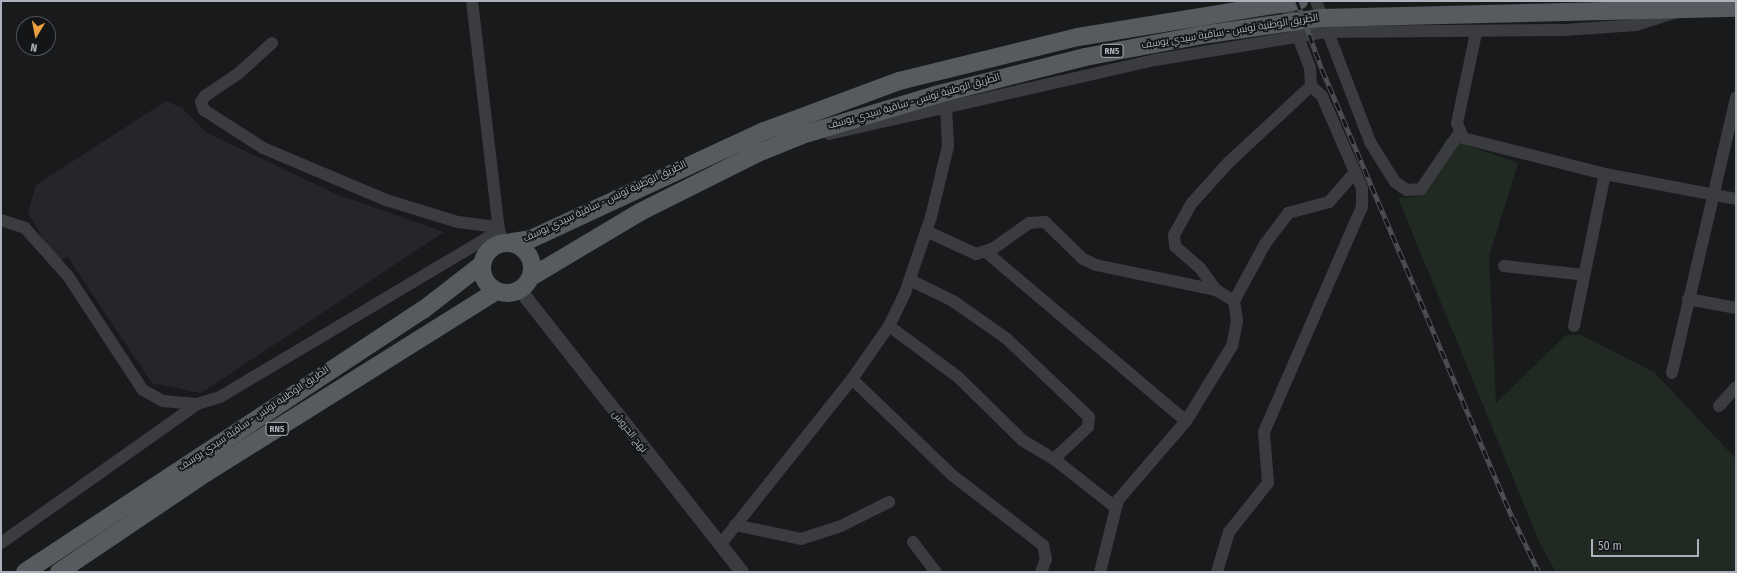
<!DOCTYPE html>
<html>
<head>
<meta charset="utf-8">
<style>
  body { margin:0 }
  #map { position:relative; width:1737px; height:573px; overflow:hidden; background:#191a1c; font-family:"Fira Sans Condensed",Cairo,sans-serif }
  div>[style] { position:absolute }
  .built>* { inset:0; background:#252629 }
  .green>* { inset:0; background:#212a22 }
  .minor>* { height:12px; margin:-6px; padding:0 6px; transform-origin:6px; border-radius:6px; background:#3b3c40 }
  .tertiary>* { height:14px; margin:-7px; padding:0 7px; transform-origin:7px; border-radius:7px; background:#3b3c40 }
  .primary>* { height:18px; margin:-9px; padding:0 9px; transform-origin:9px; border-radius:9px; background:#575a5f }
  .primary>.ring { margin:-9px; padding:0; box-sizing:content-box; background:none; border:18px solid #575a5f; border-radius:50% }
  .rail>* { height:4.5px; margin-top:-2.25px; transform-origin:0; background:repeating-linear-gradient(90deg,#141517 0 9px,#4e5055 0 18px); box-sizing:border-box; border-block:1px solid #4e5055 }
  span { translate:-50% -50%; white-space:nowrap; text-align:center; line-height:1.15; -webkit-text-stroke:3.5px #141517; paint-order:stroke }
  .shield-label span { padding:1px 3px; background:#141517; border:1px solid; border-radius:3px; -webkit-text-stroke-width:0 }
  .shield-label { font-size:9px; color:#acb2bb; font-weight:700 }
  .street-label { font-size:10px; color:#acb2bb }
  .frame { position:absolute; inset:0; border:2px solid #acb2bb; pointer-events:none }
  .north { position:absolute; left:16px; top:16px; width:40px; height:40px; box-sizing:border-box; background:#141517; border:1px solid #515459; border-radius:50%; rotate:190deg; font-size:11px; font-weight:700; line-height:16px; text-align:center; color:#acb2bb }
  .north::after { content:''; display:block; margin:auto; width:14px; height:18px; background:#ec9f41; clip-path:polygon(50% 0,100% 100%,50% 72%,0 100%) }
  .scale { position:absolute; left:1591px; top:539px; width:108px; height:18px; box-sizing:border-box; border:2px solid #acb2bb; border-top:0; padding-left:5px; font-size:12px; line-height:14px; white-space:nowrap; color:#acb2bb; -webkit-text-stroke:3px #141517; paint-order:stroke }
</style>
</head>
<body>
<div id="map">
  <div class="built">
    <div style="clip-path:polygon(166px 101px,182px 108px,207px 133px,336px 194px,444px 232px,201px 393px,152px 383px,67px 256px,58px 263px,28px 213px,36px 185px)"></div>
  </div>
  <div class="green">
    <div style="clip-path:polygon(1447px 138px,1518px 163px,1489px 257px,1496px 403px,1566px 335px,1581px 335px,1654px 372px,1736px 459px,1736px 572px,1556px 572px,1541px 546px,1398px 198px,1413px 197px)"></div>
  </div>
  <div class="minor">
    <div style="left:472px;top:1px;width:232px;rotate:83.3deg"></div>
    <div style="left:499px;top:231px;width:12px;rotate:66deg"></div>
    <div style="left:1316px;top:1px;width:151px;rotate:69deg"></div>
    <div style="left:1370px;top:142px;width:47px;rotate:58deg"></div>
    <div style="left:1395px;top:182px;width:14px;rotate:34deg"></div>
    <div style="left:1407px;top:190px;width:14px;rotate:-4deg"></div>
    <div style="left:1421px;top:189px;width:68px;rotate:-55.8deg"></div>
    <div style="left:1476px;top:33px;width:92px;rotate:101.9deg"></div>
    <div style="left:1457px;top:123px;width:16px;rotate:68deg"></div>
    <div style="left:1463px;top:138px;width:146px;rotate:14.2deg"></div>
    <div style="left:1605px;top:174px;width:133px;rotate:10.8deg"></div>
    <div style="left:272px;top:43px;width:45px;rotate:137.7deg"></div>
    <div style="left:239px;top:73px;width:41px;rotate:145.9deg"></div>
    <div style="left:205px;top:96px;width:7px;rotate:124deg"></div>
    <div style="left:201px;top:102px;width:9px;rotate:69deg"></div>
    <div style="left:204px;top:110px;width:70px;rotate:32.8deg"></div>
    <div style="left:263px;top:148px;width:134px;rotate:22.9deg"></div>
    <div style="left:386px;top:200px;width:75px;rotate:17deg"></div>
    <div style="left:458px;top:222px;width:40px;rotate:7.1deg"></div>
    <div style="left:829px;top:134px;width:334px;rotate:-12.8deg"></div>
    <div style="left:1155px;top:60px;width:173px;rotate:-9.3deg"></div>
    <div style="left:1326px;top:32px;width:239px;rotate:-0.5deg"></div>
    <div style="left:1565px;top:30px;width:71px;rotate:-4deg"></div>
    <div style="left:1636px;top:25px;width:43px;rotate:-17.6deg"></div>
    <div style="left:1px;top:220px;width:25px;rotate:18deg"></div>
    <div style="left:25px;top:228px;width:64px;rotate:48.1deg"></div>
    <div style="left:68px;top:276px;width:136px;rotate:56.7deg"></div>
    <div style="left:143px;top:390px;width:23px;rotate:29deg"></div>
    <div style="left:163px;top:401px;width:34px;rotate:5deg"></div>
    <div style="left:197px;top:404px;width:24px;rotate:-17deg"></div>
    <div style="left:220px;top:397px;width:325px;rotate:-30.8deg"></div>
    <div style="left:926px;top:231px;width:55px;rotate:24.7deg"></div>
    <div style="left:976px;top:254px;width:19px;rotate:-18deg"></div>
    <div style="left:994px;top:248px;width:43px;rotate:-35.5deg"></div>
    <div style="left:1029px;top:223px;width:16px;rotate:-4deg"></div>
    <div style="left:1045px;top:222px;width:53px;rotate:44.2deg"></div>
    <div style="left:1083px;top:259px;width:14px;rotate:25deg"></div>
    <div style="left:1096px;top:265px;width:123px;rotate:11.8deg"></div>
    <div style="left:1216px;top:290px;width:21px;rotate:31deg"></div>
    <div style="left:1234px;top:301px;width:20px;rotate:81deg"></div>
    <div style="left:1237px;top:321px;width:25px;rotate:101deg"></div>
    <div style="left:1232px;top:346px;width:88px;rotate:121.5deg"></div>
    <div style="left:1186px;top:421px;width:104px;rotate:130.7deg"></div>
    <div style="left:1118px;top:500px;width:74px;rotate:104deg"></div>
    <div style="left:986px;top:252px;width:262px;rotate:40.2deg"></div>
    <div style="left:1504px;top:266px;width:81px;rotate:6.3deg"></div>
    <div style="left:910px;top:280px;width:48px;rotate:26deg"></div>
    <div style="left:953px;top:301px;width:66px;rotate:35.1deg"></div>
    <div style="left:1007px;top:339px;width:113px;rotate:43.6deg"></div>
    <div style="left:1089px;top:417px;width:10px;rotate:96deg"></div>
    <div style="left:1088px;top:427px;width:47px;rotate:136.7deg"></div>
    <div style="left:1216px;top:290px;width:27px;rotate:-126deg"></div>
    <div style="left:1200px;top:268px;width:33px;rotate:-139deg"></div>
    <div style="left:1175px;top:246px;width:11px;rotate:-95deg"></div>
    <div style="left:1174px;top:235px;width:37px;rotate:-61deg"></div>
    <div style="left:1192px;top:203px;width:54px;rotate:-48deg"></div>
    <div style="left:1228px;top:163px;width:113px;rotate:-42.9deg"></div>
    <div style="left:1311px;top:86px;width:18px;rotate:-93deg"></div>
    <div style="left:1310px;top:68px;width:70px;rotate:-111deg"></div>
    <div style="left:1688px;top:299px;width:49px;rotate:10.6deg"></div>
    <div style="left:1234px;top:301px;width:65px;rotate:-61.5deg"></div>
    <div style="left:1265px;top:244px;width:39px;rotate:-53deg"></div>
    <div style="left:1288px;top:213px;width:42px;rotate:-15deg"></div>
    <div style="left:1329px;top:202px;width:40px;rotate:-49deg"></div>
    <div style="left:889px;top:326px;width:86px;rotate:36.5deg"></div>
    <div style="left:958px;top:377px;width:90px;rotate:44.5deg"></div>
    <div style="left:1022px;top:440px;width:37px;rotate:31deg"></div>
    <div style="left:1054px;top:459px;width:78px;rotate:38.2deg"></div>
    <div style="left:1574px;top:326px;width:155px;rotate:-78.5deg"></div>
    <div style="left:1672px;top:373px;width:283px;rotate:-76.9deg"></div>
    <div style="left:852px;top:379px;width:139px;rotate:43.8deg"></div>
    <div style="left:952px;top:475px;width:115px;rotate:37.6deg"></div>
    <div style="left:1043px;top:545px;width:14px;rotate:78deg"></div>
    <div style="left:1046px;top:559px;width:14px;rotate:111deg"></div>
    <div style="left:1719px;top:406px;width:25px;rotate:-48deg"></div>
    <div style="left:735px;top:525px;width:67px;rotate:12deg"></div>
    <div style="left:801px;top:539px;width:42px;rotate:-18deg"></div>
    <div style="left:841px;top:526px;width:54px;rotate:-26.6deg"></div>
    <div style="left:913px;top:542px;width:38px;rotate:53deg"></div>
    <div style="left:1px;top:543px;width:240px;rotate:-35.3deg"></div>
    <div style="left:720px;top:545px;width:212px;rotate:-51.5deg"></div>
    <div style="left:852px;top:379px;width:65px;rotate:-55.1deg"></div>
    <div style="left:889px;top:326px;width:37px;rotate:-64deg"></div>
    <div style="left:905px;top:293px;width:80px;rotate:-71.1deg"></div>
    <div style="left:931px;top:217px;width:73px;rotate:-76.5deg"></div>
    <div style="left:948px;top:146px;width:38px;rotate:-93deg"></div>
    <div style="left:1217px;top:572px;width:42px;rotate:-73.3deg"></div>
    <div style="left:1229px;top:532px;width:63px;rotate:-51.5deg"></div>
    <div style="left:1268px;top:483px;width:51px;rotate:-94.5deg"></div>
    <div style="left:1264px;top:432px;width:245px;rotate:-66.5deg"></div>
    <div style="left:1362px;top:207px;width:19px;rotate:-90deg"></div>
    <div style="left:1362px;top:188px;width:100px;rotate:-113.5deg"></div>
    <div style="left:1322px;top:96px;width:15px;rotate:-138deg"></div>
  </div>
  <div class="tertiary">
    <div style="left:520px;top:290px;width:359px;rotate:51.8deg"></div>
  </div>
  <div class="primary">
    <div style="left:512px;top:242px;width:19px;rotate:-9deg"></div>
    <div style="left:531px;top:239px;width:257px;rotate:-24.9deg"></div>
    <div style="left:764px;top:131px;width:144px;rotate:-20.3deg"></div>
    <div style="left:899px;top:81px;width:184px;rotate:-13.8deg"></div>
    <div style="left:1078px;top:37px;width:224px;rotate:-9.3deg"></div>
    <div class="ring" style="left:482px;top:243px;width:32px;height:32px"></div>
    <div style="left:531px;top:277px;width:127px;rotate:-30.8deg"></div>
    <div style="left:640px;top:212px;width:132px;rotate:-26.6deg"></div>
    <div style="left:758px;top:153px;width:48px;rotate:-22.2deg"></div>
    <div style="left:802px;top:135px;width:139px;rotate:-16.7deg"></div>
    <div style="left:935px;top:95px;width:155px;rotate:-14.2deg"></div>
    <div style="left:1085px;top:57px;width:118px;rotate:-10.7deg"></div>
    <div style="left:1201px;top:35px;width:121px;rotate:-8.1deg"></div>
    <div style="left:1321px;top:18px;width:415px;rotate:-1.4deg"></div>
    <div style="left:25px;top:572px;width:476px;rotate:-33.4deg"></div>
    <div style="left:423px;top:310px;width:73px;rotate:-37.8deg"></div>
    <div style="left:59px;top:572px;width:177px;rotate:-34deg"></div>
    <div style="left:206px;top:473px;width:342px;rotate:-32.1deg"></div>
  </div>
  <div class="rail">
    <div style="left:1297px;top:1px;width:72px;rotate:69.8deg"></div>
    <div style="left:1322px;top:69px;width:488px;rotate:67deg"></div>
    <div style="left:1513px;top:518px;width:60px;rotate:64.3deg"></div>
  </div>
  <div class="shield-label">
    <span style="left:1112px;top:51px">RN5</span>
    <span style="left:277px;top:429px">RN5</span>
  </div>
  <div class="street-label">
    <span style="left:1230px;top:32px;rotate:-9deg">الطريق الوطنية تونس - ساقية سيدي يوسف</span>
    <span style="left:914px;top:102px;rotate:-16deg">الطريق الوطنية تونس - ساقية سيدي يوسف</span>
    <span style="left:605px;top:202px;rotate:-25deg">الطريق الوطنية تونس - ساقية سيدي يوسف</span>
    <span style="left:254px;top:419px;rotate:-34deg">الطريق الوطنية تونس - ساقية سيدي يوسف</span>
    <span style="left:629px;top:432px;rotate:52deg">نهج الحروش</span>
  </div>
  <div class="frame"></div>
  <div class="north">N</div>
  <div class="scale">50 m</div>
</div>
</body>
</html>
